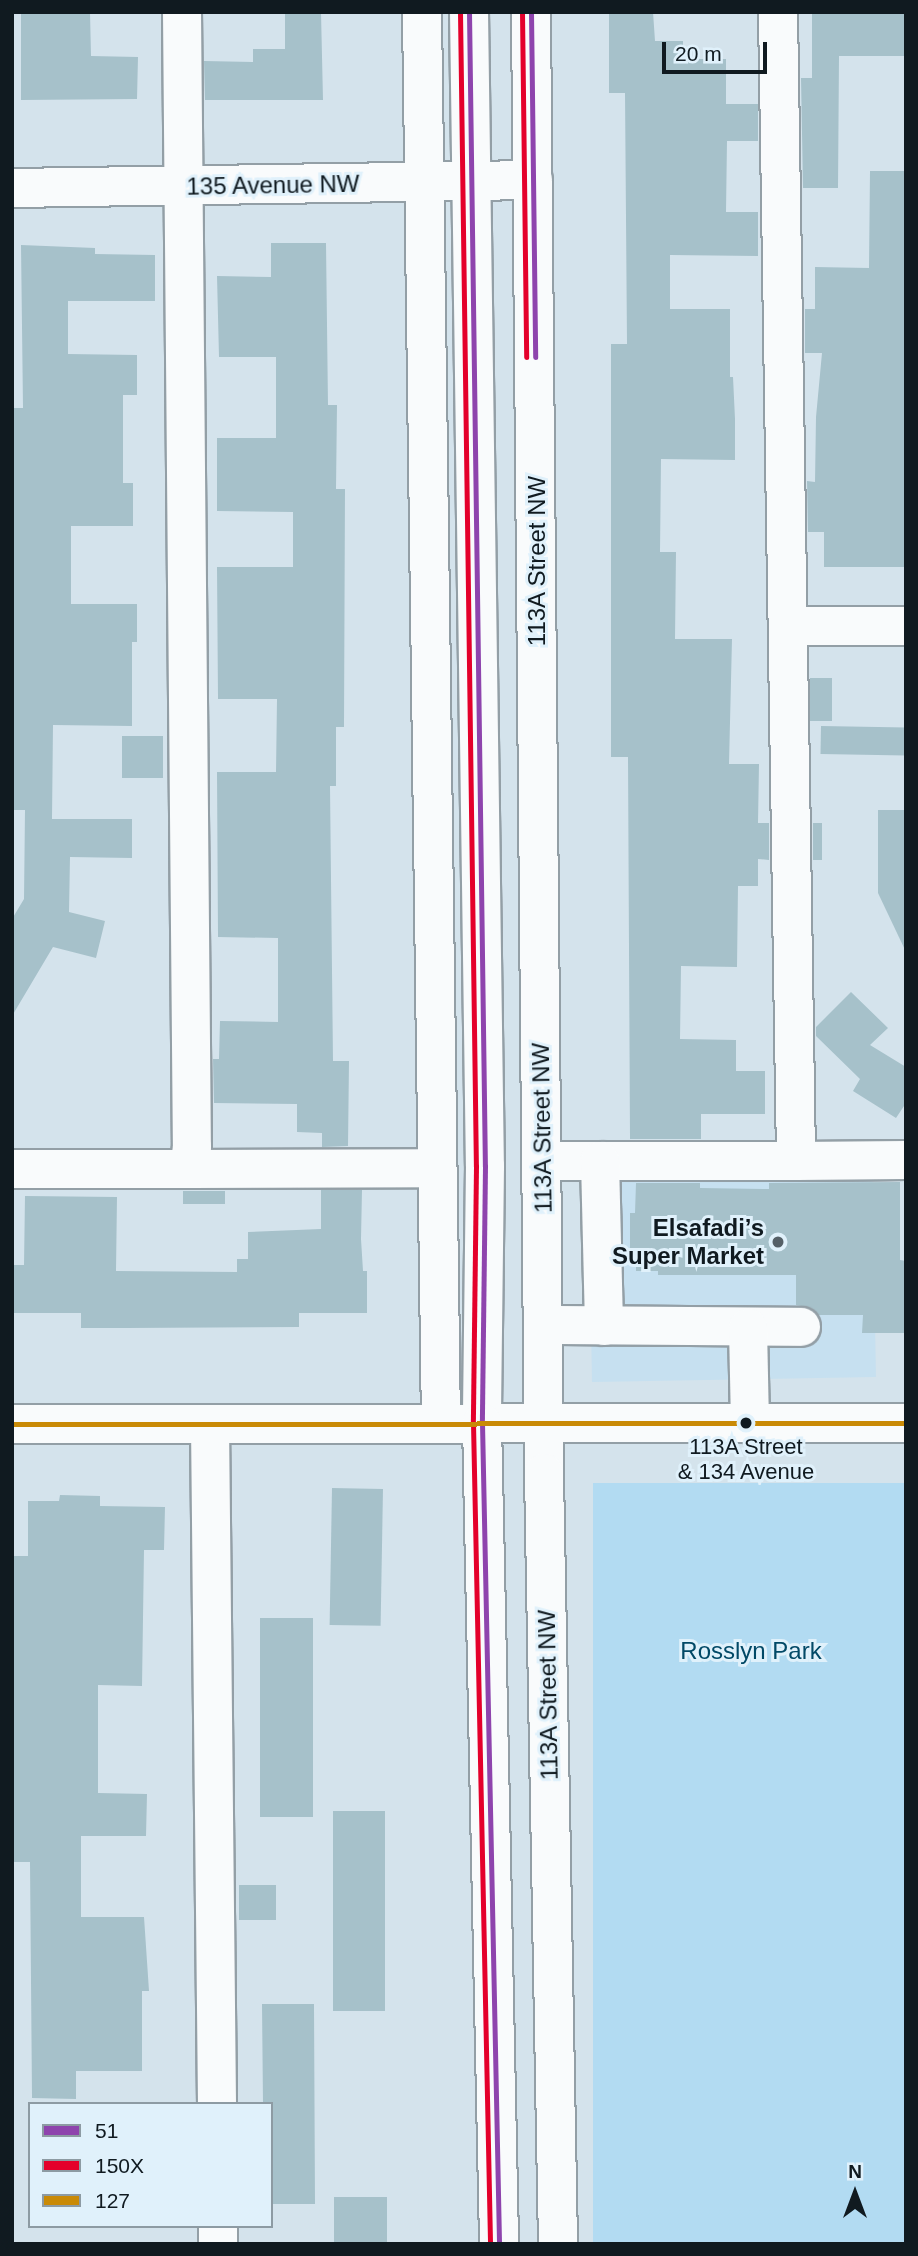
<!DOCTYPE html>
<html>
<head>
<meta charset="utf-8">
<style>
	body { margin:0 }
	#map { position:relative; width:918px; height:2256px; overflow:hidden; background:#d4e3ec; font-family:Arial,sans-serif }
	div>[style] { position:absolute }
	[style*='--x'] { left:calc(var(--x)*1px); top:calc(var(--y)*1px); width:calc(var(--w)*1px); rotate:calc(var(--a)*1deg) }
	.built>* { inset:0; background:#c6e0f0; transform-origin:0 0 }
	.green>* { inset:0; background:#b2dbf2; transform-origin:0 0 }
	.building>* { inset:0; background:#a6c1ca; transform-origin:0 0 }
	.roads { filter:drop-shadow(2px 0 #939fa6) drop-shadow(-2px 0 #939fa6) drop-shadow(0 2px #939fa6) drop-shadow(0 -2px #939fa6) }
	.minor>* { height:38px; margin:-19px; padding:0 19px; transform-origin:19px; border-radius:19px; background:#f9fbfc }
	.major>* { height:38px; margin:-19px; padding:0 19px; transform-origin:19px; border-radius:19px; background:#f9fbfc }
	.bus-1>* { height:5px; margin:-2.5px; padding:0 2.5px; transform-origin:2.5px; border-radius:2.5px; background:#8e44ad }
	.bus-2>* { height:5px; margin:-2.5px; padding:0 2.5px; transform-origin:2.5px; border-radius:2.5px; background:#e4002b }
	.bus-3>* { height:5px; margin:-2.5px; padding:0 2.5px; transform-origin:2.5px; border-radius:2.5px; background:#c98a06 }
	.dots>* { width:19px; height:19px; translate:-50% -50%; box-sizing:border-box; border:4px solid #e0f1fb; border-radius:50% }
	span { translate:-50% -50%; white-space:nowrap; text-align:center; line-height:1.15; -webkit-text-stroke:6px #e0f1fb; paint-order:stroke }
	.bus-label { font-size:22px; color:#101a20 }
	.street-label { font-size:24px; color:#101a20 }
	.poi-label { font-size:24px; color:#101a20; font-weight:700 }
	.right { translate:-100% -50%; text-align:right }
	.park-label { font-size:24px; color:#024967 }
	.frame { position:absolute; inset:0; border:14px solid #101a20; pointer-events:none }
	.legend { position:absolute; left:28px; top:2102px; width:245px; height:126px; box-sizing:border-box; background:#e0f1fb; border:2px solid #8d9ba3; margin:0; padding:9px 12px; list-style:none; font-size:21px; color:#101a20 }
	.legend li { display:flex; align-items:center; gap:14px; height:35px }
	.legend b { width:35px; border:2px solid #8d9ba3 }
	.north { position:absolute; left:820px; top:2158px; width:70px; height:70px; -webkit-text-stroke:5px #e0f1fb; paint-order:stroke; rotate:0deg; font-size:19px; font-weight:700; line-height:28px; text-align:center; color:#101a20 }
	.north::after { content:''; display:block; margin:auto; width:24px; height:32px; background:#101a20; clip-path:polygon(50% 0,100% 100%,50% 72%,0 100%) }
	.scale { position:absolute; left:662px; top:42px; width:105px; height:32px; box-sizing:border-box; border:4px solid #101a20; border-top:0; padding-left:9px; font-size:21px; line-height:24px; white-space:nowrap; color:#101a20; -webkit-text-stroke:5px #e0f1fb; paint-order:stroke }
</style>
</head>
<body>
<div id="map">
	<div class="built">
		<div style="left:872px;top:1150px;width:227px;height:284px;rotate:89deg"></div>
	</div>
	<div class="green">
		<div style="left:906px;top:1483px;width:761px;height:313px;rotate:90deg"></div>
	</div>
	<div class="building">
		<div style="clip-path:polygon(21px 12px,90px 12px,91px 56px,138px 57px,137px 99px,21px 100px)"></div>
		<div style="clip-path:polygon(285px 12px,321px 12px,323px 100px,205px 100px,204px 61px,253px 62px,253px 49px,285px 49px)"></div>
		<div style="clip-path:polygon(609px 12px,653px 12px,655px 41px,683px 41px,683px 59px,726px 59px,726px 104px,758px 104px,758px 141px,727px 141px,726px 212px,758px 212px,758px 256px,670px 255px,670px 309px,730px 309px,730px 377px,733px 377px,735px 419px,735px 460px,661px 459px,660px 552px,676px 552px,675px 639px,732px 639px,729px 764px,759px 764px,758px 823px,769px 823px,769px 860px,758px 859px,758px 886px,738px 886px,737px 967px,681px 966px,680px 1039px,736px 1040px,736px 1071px,765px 1071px,765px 1114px,701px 1114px,701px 1139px,630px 1139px,628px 757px,611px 757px,611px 344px,627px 344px,625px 93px,609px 93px)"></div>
		<div style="clip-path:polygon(812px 12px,906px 12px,906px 56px,839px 56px,838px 188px,803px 188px,801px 78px,812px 78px)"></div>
		<div style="clip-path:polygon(870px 171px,906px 171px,906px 567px,824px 567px,824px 532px,808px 532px,807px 481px,815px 482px,816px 417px,822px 353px,805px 353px,805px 309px,815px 309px,815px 267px,869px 268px)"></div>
		<div style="clip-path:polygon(271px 243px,326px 243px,328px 405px,337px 405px,336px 489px,345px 489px,344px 727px,336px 727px,336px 786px,330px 786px,333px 1061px,349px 1061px,348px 1146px,322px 1147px,322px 1133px,297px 1132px,297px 1104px,214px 1103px,213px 1059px,219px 1059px,220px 1021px,278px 1022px,278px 938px,218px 937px,217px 772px,276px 772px,277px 699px,218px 699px,217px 567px,293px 567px,293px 512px,217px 511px,217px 438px,276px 438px,276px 357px,219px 357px,217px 276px,271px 277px)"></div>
		<div style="clip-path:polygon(21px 245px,95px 248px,95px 254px,155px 255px,155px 301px,68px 301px,68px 354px,137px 355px,137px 395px,123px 395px,123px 483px,133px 483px,133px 526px,71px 526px,71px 604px,137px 604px,137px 642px,132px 642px,132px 726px,53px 725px,52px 819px,132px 819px,132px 858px,70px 857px,69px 912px,105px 921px,96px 958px,53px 947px,12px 1016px,12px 919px,24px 899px,25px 810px,12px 810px,12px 408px,23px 408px)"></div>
		<div style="left:810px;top:678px;width:22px;height:43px"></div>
		<div style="left:821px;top:726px;width:85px;height:28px;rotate:1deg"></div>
		<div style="left:122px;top:736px;width:41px;height:42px"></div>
		<div style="clip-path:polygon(878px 810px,906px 810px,906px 952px,878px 893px)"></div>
		<div style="left:813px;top:823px;width:9px;height:37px"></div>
		<div style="clip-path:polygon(851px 992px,888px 1028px,870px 1045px,906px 1067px,906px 1103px,896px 1118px,853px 1091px,860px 1079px,816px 1036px,816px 1027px)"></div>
		<div style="clip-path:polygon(900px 1182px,900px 1260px,906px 1261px,906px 1333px,862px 1333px,863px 1315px,819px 1315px,811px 1308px,796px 1305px,796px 1275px,658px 1275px,658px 1271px,636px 1271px,636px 1248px,630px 1248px,630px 1213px,635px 1213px,636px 1183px,700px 1183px,700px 1188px,769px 1189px,769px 1183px)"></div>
		<div style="clip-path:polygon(321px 1190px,362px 1190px,361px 1239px,363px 1271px,367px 1271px,367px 1313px,299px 1313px,299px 1327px,125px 1328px,81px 1328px,81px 1313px,12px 1313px,12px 1265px,24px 1265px,25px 1196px,117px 1197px,116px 1271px,237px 1272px,237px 1259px,248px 1259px,248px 1232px,321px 1229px)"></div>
		<div style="left:183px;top:1191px;width:42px;height:13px"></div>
		<div style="left:332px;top:1488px;width:51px;height:137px;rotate:1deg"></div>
		<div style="clip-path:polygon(60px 1495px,100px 1496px,100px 1506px,165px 1507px,164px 1550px,144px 1550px,142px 1686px,98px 1685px,98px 1793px,147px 1794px,146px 1836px,81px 1836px,81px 1917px,144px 1917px,149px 1991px,142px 1991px,142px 2071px,76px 2071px,76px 2099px,32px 2098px,30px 1862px,13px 1862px,13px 1556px,28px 1556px,28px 1501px,59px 1501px)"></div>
		<div style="left:260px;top:1618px;width:53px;height:199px"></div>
		<div style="left:333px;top:1811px;width:52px;height:200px"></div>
		<div style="left:239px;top:1885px;width:37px;height:35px"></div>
		<div style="clip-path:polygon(262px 2004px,314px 2004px,315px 2204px,271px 2204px,271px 2104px,263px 2104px)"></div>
		<div style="left:334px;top:2197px;width:53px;height:47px"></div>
	</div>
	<div class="roads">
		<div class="minor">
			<div style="--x:182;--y:12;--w:1135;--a:89.5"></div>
			<div style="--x:192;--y:1147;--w:22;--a:98"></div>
			<div style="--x:189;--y:1169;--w:247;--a:-0.2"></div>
			<div style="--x:422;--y:12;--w:1411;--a:89.23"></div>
			<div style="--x:778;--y:12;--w:1149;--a:89.1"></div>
			<div style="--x:796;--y:1161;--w:110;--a:-0.5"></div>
			<div style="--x:12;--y:188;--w:521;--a:-0.88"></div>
			<div style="--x:788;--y:626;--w:118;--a:0"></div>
			<div style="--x:542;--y:1161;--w:254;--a:0"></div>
			<div style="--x:600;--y:1161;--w:165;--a:88.6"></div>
			<div style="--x:12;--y:1169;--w:177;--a:0"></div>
			<div style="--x:544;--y:1325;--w:257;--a:0.4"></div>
			<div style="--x:748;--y:1328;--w:96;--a:88.8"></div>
			<div style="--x:12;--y:1424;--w:894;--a:-0.06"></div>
			<div style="--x:210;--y:1424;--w:680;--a:89.41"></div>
			<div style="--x:218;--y:2226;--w:18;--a:90"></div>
		</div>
		<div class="major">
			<div style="--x:469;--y:12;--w:1154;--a:89.21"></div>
			<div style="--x:485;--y:1166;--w:257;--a:90.7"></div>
			<div style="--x:482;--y:1423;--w:821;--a:88.81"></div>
			<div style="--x:531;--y:12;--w:1461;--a:89.49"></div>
			<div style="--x:544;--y:1473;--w:771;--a:88.96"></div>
		</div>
	</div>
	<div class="bus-1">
		<div style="--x:469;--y:12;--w:1154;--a:89.21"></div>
		<div style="--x:485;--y:1166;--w:257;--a:90.7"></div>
		<div style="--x:482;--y:1423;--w:821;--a:88.81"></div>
		<div style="--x:531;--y:12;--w:345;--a:89.3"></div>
	</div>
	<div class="bus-2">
		<div style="--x:460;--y:12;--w:1154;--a:89.21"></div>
		<div style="--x:476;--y:1166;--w:257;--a:90.7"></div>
		<div style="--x:473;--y:1423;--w:821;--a:88.81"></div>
		<div style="--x:522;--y:12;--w:345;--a:89.3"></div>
	</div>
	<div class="bus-3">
		<div style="--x:12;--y:1424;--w:894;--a:-0.06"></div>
	</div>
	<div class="dots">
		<div style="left:778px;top:1242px;background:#556067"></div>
		<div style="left:746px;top:1423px;background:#101a20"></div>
	</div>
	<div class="bus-label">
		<span style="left:746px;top:1459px">113A Street<br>&amp; 134 Avenue</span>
	</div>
	<div class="street-label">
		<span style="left:273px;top:185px;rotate:-1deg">135 Avenue NW</span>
		<span style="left:537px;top:561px;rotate:-90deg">113A Street NW</span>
		<span style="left:542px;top:1128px;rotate:-91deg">113A Street NW</span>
		<span style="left:548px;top:1695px;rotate:-91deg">113A Street NW</span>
	</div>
	<div class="poi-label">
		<span class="right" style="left:764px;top:1242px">Elsafadi’s<br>Super Market</span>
	</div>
	<div class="park-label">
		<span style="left:751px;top:1651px">Rosslyn Park</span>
	</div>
	<div class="frame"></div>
	<ul class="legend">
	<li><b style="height:9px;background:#8e44ad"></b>51</li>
	<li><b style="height:9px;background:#e4002b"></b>150X</li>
	<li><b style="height:9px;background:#c98a06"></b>127</li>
	</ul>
	<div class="north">N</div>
	<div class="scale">20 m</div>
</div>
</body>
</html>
